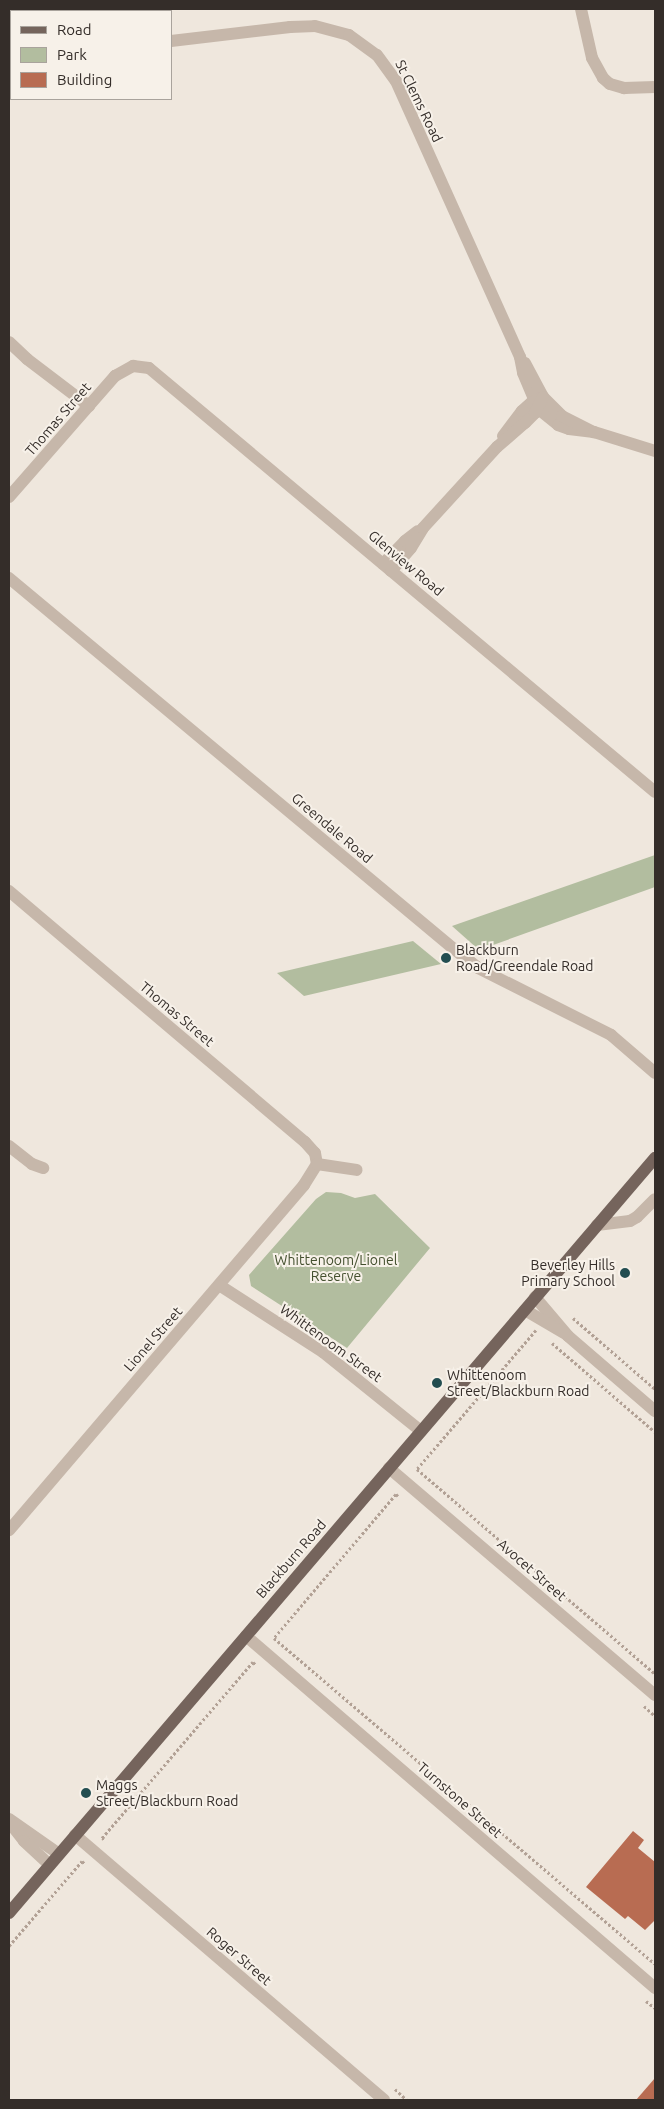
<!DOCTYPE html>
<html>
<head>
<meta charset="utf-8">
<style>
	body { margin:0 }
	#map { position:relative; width:664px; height:2109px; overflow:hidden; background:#efe7dd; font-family:Ubuntu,sans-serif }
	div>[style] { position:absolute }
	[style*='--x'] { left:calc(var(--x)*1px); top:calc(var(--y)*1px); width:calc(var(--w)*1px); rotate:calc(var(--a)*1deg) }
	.green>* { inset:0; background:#b2bd9f }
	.building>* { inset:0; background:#b86c52 }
	.path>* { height:3px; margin-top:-1.5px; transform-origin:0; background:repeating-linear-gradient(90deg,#b2a195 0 2.5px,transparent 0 5px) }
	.minor>* { height:12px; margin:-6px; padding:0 6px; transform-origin:6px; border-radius:6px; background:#c6b7aa }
	.major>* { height:12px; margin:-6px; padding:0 6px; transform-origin:6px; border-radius:6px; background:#75645c }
	.dots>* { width:14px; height:14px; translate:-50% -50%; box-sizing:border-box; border:2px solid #f7f1e9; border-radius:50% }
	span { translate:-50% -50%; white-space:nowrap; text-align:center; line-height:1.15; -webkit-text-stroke:4px #f7f1e9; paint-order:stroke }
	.street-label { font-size:14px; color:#342d29 }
	.poi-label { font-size:14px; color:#342d29 }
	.left { translate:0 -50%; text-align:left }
	.right { translate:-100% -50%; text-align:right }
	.park-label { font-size:14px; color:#44502f }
	.frame { position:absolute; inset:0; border:10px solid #342d29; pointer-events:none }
	.legend { position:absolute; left:10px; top:10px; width:162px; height:90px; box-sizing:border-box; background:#f7f1e9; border:1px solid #a9a39c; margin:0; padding:6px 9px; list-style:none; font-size:15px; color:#342d29 }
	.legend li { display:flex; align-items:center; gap:10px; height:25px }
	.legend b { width:25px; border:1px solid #a9a39c }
</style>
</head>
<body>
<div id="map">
	<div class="green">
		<div style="clip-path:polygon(655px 855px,655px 887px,479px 950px,452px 926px)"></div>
		<div style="clip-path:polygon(413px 941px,441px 964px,304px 996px,277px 973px)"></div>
		<div style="clip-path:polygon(326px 1192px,341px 1193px,355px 1198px,375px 1194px,430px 1248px,347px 1348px,251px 1286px,249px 1275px,316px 1199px)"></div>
	</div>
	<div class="building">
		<div style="clip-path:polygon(633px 1831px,644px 1840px,638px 1848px,655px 1862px,655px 1920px,645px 1930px,628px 1916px,625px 1919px,586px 1887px)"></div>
		<div style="clip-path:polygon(655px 2078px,655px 2100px,636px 2100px)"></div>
	</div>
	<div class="path">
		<div style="--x:573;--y:1318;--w:108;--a:40.9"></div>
		<div style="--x:536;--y:1330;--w:183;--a:130.6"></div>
		<div style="--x:417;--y:1469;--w:314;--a:40.7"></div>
		<div style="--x:552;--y:1343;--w:136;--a:40.8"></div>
		<div style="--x:398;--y:1496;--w:3;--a:-135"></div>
		<div style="--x:396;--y:1494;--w:189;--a:130.3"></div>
		<div style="--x:274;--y:1638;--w:501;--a:40.55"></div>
		<div style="--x:644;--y:1706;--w:15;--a:42"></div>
		<div style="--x:104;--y:1839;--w:2;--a:-153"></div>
		<div style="--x:102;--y:1838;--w:232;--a:-49.4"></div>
		<div style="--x:253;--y:1662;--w:3;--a:45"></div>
		<div style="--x:9;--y:1946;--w:112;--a:-49.3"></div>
		<div style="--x:82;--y:1861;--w:3;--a:45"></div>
		<div style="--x:646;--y:2001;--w:11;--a:38"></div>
		<div style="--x:395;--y:2089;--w:16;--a:43"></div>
	</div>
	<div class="minor">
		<div style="--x:581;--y:9;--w:50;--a:77.3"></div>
		<div style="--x:592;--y:58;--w:23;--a:61"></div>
		<div style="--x:603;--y:78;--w:9;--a:41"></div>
		<div style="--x:610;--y:84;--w:15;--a:16"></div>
		<div style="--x:624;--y:88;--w:31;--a:-2"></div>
		<div style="--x:171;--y:41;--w:120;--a:-6.7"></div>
		<div style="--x:290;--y:27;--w:25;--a:-2"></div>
		<div style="--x:315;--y:26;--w:35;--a:15"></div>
		<div style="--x:349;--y:35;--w:34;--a:36"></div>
		<div style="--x:377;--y:55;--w:32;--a:54"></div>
		<div style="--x:396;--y:81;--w:303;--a:65.8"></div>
		<div style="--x:520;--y:357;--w:16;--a:79"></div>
		<div style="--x:523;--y:373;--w:30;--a:67"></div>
		<div style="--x:535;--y:401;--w:12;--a:59"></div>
		<div style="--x:541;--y:411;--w:22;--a:39"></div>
		<div style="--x:558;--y:425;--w:12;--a:20"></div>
		<div style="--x:569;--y:429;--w:25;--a:7"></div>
		<div style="--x:9;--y:67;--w:2;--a:-27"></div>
		<div style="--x:9;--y:342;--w:25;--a:43"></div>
		<div style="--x:27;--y:359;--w:78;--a:37.2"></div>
		<div style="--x:525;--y:363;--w:38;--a:62"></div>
		<div style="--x:543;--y:397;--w:27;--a:45"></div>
		<div style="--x:562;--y:416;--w:36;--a:27"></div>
		<div style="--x:594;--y:432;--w:64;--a:17.3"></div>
		<div style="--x:503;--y:436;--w:31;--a:-53"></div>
		<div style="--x:522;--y:411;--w:12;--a:-42"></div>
		<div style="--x:531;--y:403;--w:11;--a:-27"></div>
		<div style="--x:9;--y:497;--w:161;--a:-48.8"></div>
		<div style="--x:115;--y:376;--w:21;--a:-29"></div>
		<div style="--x:133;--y:366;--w:16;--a:7"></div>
		<div style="--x:149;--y:368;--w:660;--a:39.96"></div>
		<div style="--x:383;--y:564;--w:32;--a:-46"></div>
		<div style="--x:405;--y:541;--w:16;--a:-38"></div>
		<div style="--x:391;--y:571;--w:30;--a:-49"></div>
		<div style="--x:411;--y:548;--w:23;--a:-59"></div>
		<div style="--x:423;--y:528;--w:110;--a:-47.6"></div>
		<div style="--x:497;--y:447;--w:37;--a:-41"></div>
		<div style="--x:525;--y:423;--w:14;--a:-45"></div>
		<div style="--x:535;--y:413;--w:18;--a:-63"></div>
		<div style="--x:9;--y:578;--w:579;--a:39.82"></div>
		<div style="--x:454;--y:949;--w:31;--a:38"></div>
		<div style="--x:478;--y:968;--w:149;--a:26.7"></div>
		<div style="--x:611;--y:1035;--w:58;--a:40.8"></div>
		<div style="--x:9;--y:891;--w:388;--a:40.3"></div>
		<div style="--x:305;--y:1142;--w:15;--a:48"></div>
		<div style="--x:315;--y:1153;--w:11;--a:80"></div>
		<div style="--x:317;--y:1164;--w:25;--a:122"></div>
		<div style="--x:304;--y:1185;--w:454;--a:130.5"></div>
		<div style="--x:9;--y:1146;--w:29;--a:38"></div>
		<div style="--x:32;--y:1164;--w:12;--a:20"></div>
		<div style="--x:317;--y:1164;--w:40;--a:8.5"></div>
		<div style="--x:597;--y:1225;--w:33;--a:-7"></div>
		<div style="--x:630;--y:1221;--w:8;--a:-30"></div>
		<div style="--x:637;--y:1217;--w:25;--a:-45"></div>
		<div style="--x:219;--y:1285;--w:124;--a:32.8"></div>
		<div style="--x:323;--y:1352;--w:126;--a:38.9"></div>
		<div style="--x:535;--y:1297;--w:51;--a:49.8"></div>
		<div style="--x:568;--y:1336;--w:115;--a:40.8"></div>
		<div style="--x:525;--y:1310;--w:45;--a:30.5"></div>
		<div style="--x:389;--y:1468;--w:350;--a:40.5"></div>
		<div style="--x:246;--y:1636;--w:540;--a:40.72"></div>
		<div style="--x:9;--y:1819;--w:61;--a:35"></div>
		<div style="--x:10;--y:1823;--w:23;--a:52"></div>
		<div style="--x:24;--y:1841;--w:35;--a:43"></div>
		<div style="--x:75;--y:1835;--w:407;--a:40.6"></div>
	</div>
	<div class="major">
		<div style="--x:9;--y:1913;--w:994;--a:-49.45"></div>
	</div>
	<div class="dots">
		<div style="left:446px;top:958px;background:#234e51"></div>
		<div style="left:625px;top:1273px;background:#234e51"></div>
		<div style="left:437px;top:1383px;background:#234e51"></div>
		<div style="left:86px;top:1793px;background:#234e51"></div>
	</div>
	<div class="street-label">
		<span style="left:419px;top:101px;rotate:64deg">St Clems Road</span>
		<span style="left:58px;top:419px;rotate:-49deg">Thomas Street</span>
		<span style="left:406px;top:563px;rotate:40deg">Glenview Road</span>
		<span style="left:332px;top:828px;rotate:40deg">Greendale Road</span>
		<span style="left:177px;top:1014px;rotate:40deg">Thomas Street</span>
		<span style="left:153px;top:1339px;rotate:-49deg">Lionel Street</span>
		<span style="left:331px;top:1343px;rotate:36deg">Whittenoom Street</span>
		<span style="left:291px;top:1559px;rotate:-49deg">Blackburn Road</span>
		<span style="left:532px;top:1570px;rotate:41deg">Avocet Street</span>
		<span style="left:460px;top:1800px;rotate:41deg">Turnstone Street</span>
		<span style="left:239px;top:1956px;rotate:41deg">Roger Street</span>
	</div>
	<div class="poi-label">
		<span class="left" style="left:456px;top:958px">Blackburn<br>Road/Greendale Road</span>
		<span class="right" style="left:615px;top:1273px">Beverley Hills<br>Primary School</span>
		<span class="left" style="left:447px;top:1383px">Whittenoom<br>Street/Blackburn Road</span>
		<span class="left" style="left:96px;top:1793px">Maggs<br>Street/Blackburn Road</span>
	</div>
	<div class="park-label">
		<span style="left:336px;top:1268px">Whittenoom/Lionel<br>Reserve</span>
	</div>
	<div class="frame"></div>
	<ul class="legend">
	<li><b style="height:6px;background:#75645c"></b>Road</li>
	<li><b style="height:14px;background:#b2bd9f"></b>Park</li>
	<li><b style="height:14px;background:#b86c52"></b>Building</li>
	</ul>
</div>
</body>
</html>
